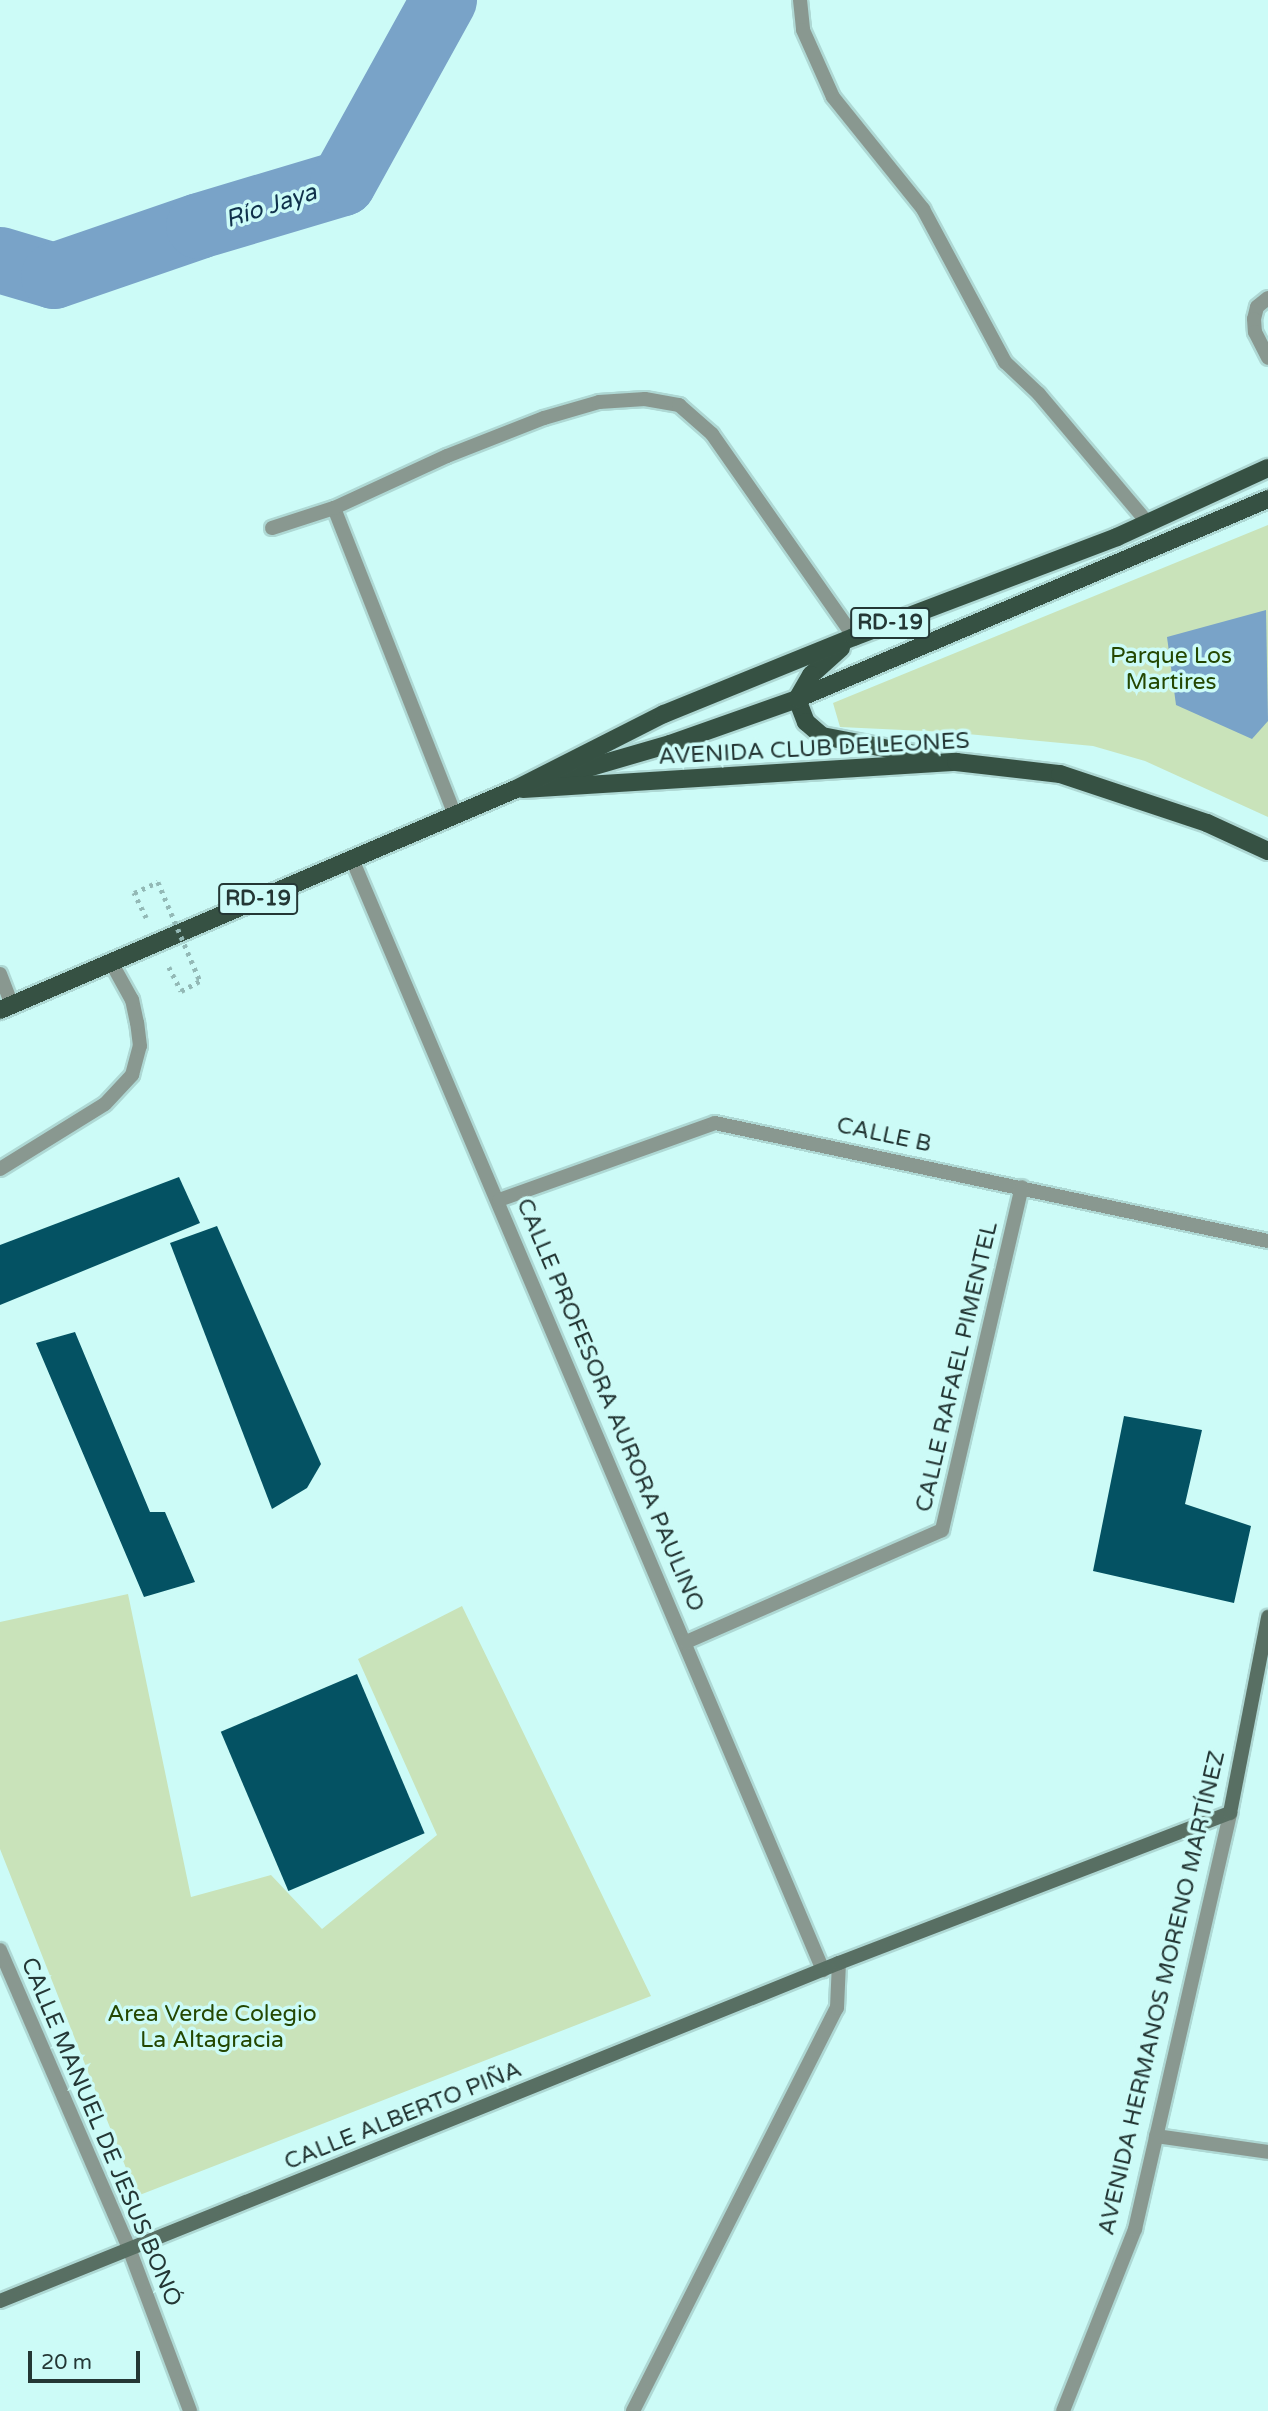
<!DOCTYPE html>
<html>
<head>
<meta charset="utf-8">
<style>
	body { margin:0 }
	#map { position:relative; width:1268px; height:2411px; overflow:hidden; background:#ccfbf7; font-family:"Varela Round",sans-serif }
	div>[style] { position:absolute }
	[style*='--x'] { left:calc(var(--x)*1px); top:calc(var(--y)*1px); width:calc(var(--w)*1px); rotate:calc(var(--a)*1deg) }
	.green>* { inset:0; background:#c9e3ba }
	.water>* { inset:0; background:#79a3c8 }
	.river>* { height:66px; margin:-33px; padding:0 33px; transform-origin:33px; border-radius:33px; background:#79a3c8 }
	.building>* { inset:0; background:#045263; transform-origin:0 0 }
	.path>* { height:4.5px; margin-top:-2.25px; transform-origin:0; background:repeating-linear-gradient(90deg,#93b9b6 0 3.5px,transparent 0 8.5px) }
	.roads { filter:drop-shadow(2px 0 #aed8d4) drop-shadow(-2px 0 #aed8d4) drop-shadow(0 2px #aed8d4) drop-shadow(0 -2px #aed8d4) }
	.lane>* { height:14px; margin:-7px; padding:0 7px; transform-origin:7px; border-radius:7px; background:#899890 }
	.street>* { height:14px; margin:-7px; padding:0 7px; transform-origin:7px; border-radius:7px; background:#899890 }
	.secondary>* { height:14px; margin:-7px; padding:0 7px; transform-origin:7px; border-radius:7px; background:#586f63 }
	.primary>* { height:18px; margin:-9px; padding:0 9px; transform-origin:9px; border-radius:9px; background:#365143 }
	.path-bridge>* { height:4.5px; margin-top:-2.25px; transform-origin:0; background:repeating-linear-gradient(90deg,#93b9b6 0 3.5px,transparent 0 8.5px) }
	span { translate:-50% -50%; white-space:nowrap; text-align:center; line-height:1.15; -webkit-text-stroke:7px #ccfbf7; paint-order:stroke }
	.shield-label span { padding:2px 5px; background:#ccfbf7; border:2px solid; border-radius:5px; -webkit-text-stroke-width:0 }
	.shield-label { font-size:21px; color:#243735; font-weight:700 }
	.park-label { font-size:23px; color:#244701 }
	.street-label { font-size:23px; color:#243735 }
	.water-label { font-size:24px; color:#10314b; font-style:italic }
	.scale { position:absolute; left:28px; top:2351px; width:112px; height:32px; box-sizing:border-box; border:4px solid #243735; border-top:0; padding-left:9px; font-size:21px; line-height:24px; white-space:nowrap; color:#243735; -webkit-text-stroke:5px #ccfbf7; paint-order:stroke }
</style>
</head>
<body>
<div id="map">
	<div class="green">
		<div style="clip-path:polygon(1268px 525px,1268px 817px,1145px 761px,1093px 746px,946px 732px,840px 727px,833px 703px)"></div>
		<div style="clip-path:polygon(128px 1594px,191px 1897px,271px 1875px,322px 1929px,437px 1835px,358px 1659px,462px 1606px,651px 1996px,137px 2196px,0 1849px,0 1622px)"></div>
	</div>
	<div class="water">
		<div style="clip-path:polygon(1266px 610px,1268px 721px,1252px 739px,1176px 705px,1167px 637px)"></div>
	</div>
	<div class="river">
		<div style="--x:0;--y:260;--w:56;--a:16.5"></div>
		<div style="--x:54;--y:276;--w:153;--a:-19"></div>
		<div style="--x:199;--y:226;--w:150;--a:-16.6"></div>
		<div style="--x:343;--y:183;--w:209;--a:-61.1"></div>
	</div>
	<div class="building">
		<div style="clip-path:polygon(179px 1177px,200px 1223px,0 1305px,0 1245px)"></div>
		<div style="clip-path:polygon(217px 1226px,321px 1464px,307px 1488px,272px 1509px,170px 1243px)"></div>
		<div style="clip-path:polygon(75px 1332px,150px 1512px,165px 1512px,195px 1582px,144px 1597px,36px 1343px)"></div>
		<div style="clip-path:polygon(1124px 1416px,1202px 1430px,1185px 1504px,1251px 1526px,1234px 1603px,1093px 1571px)"></div>
		<div style="left:357px;top:1674px;width:173px;height:148px;rotate:67deg"></div>
	</div>
	<div class="path">
		<div style="--x:146;--y:918;--w:28;--a:-116"></div>
		<div style="--x:134;--y:893;--w:26;--a:-25"></div>
		<div style="--x:169;--y:967;--w:27;--a:63"></div>
		<div style="--x:181;--y:991;--w:21;--a:-28"></div>
	</div>
	<div class="roads">
		<div class="lane">
			<div style="--x:1268;--y:298;--w:14;--a:141"></div>
			<div style="--x:1257;--y:307;--w:12;--a:104"></div>
			<div style="--x:1254;--y:319;--w:13;--a:86"></div>
			<div style="--x:1255;--y:332;--w:29;--a:63"></div>
			<div style="--x:0;--y:1169;--w:123;--a:-31.8"></div>
			<div style="--x:105;--y:1104;--w:40;--a:-47"></div>
			<div style="--x:132;--y:1075;--w:30;--a:-75"></div>
			<div style="--x:140;--y:1046;--w:23;--a:-97"></div>
			<div style="--x:137;--y:1023;--w:24;--a:-102"></div>
			<div style="--x:132;--y:1000;--w:43;--a:-118.9"></div>
		</div>
		<div class="street">
			<div style="--x:800;--y:0;--w:30;--a:84"></div>
			<div style="--x:803;--y:30;--w:73;--a:65.9"></div>
			<div style="--x:833;--y:97;--w:144;--a:51.2"></div>
			<div style="--x:923;--y:209;--w:174;--a:61.8"></div>
			<div style="--x:1005;--y:362;--w:47;--a:43.3"></div>
			<div style="--x:1039;--y:394;--w:167;--a:49.8"></div>
			<div style="--x:334;--y:508;--w:330;--a:68.5"></div>
			<div style="--x:272;--y:528;--w:65;--a:-17.9"></div>
			<div style="--x:334;--y:508;--w:124;--a:-24.7"></div>
			<div style="--x:447;--y:456;--w:104;--a:-21.4"></div>
			<div style="--x:544;--y:418;--w:57;--a:-16.2"></div>
			<div style="--x:599;--y:402;--w:46;--a:-3.7"></div>
			<div style="--x:645;--y:399;--w:35;--a:10"></div>
			<div style="--x:679;--y:405;--w:44;--a:41.3"></div>
			<div style="--x:712;--y:434;--w:248;--a:55"></div>
			<div style="--x:352;--y:859;--w:1207;--a:67.03"></div>
			<div style="--x:0;--y:974;--w:33;--a:69"></div>
			<div style="--x:499;--y:1200;--w:229;--a:-19.6"></div>
			<div style="--x:715;--y:1123;--w:565;--a:12.05"></div>
			<div style="--x:686;--y:1642;--w:279;--a:-23.6"></div>
			<div style="--x:942;--y:1530;--w:352;--a:-76.9"></div>
			<div style="--x:0;--y:1950;--w:328;--a:66.6"></div>
			<div style="--x:130;--y:2251;--w:171;--a:69.4"></div>
			<div style="--x:1156;--y:2136;--w:113;--a:8.1"></div>
			<div style="--x:633;--y:2411;--w:452;--a:-63.2"></div>
			<div style="--x:837;--y:2008;--w:45;--a:-87.5"></div>
			<div style="--x:1063;--y:2411;--w:196;--a:-68.4"></div>
			<div style="--x:1135;--y:2229;--w:427;--a:-77.1"></div>
		</div>
		<div class="secondary">
			<div style="--x:0;--y:2301;--w:905;--a:-21.94"></div>
			<div style="--x:839;--y:1963;--w:419;--a:-21"></div>
			<div style="--x:1230;--y:1813;--w:200;--a:-79"></div>
		</div>
		<div class="primary">
			<div style="--x:841;--y:648;--w:40;--a:138"></div>
			<div style="--x:811;--y:675;--w:28;--a:120"></div>
			<div style="--x:797;--y:699;--w:25;--a:69"></div>
			<div style="--x:806;--y:722;--w:21;--a:41"></div>
			<div style="--x:822;--y:736;--w:110;--a:11"></div>
			<div style="--x:560;--y:776;--w:115;--a:-16.2"></div>
			<div style="--x:670;--y:744;--w:135;--a:-19.5"></div>
			<div style="--x:797;--y:699;--w:512;--a:-23.01"></div>
			<div style="--x:523;--y:789;--w:434;--a:-3.6"></div>
			<div style="--x:956;--y:762;--w:105;--a:6.6"></div>
			<div style="--x:1060;--y:774;--w:155;--a:18.4"></div>
			<div style="--x:1207;--y:823;--w:67;--a:24.7"></div>
			<div style="--x:0;--y:1010;--w:561;--a:-23.19"></div>
			<div style="--x:516;--y:789;--w:166;--a:-26.9"></div>
			<div style="--x:664;--y:714;--w:205;--a:-22.1"></div>
			<div style="--x:854;--y:637;--w:281;--a:-20.8"></div>
			<div style="--x:1117;--y:537;--w:166;--a:-24.6"></div>
		</div>
	</div>
	<div class="path-bridge">
		<div style="--x:158;--y:882;--w:108;--a:67"></div>
	</div>
	<div class="shield-label">
		<span style="left:890px;top:623px">RD-19</span>
		<span style="left:258px;top:899px">RD-19</span>
	</div>
	<div class="park-label">
		<span style="left:1171px;top:669px">Parque Los<br>Martires</span>
		<span style="left:212px;top:2027px">Area Verde Colegio<br>La Altagracia</span>
	</div>
	<div class="street-label">
		<span style="left:814px;top:749px;rotate:-3deg">AVENIDA CLUB DE LEONES</span>
		<span style="left:884px;top:1135px;rotate:12deg">CALLE B</span>
		<span style="left:957px;top:1367px;rotate:-77deg">CALLE RAFAEL PIMENTEL</span>
		<span style="left:610px;top:1405px;rotate:67deg">CALLE PROFESORA AURORA PAULINO</span>
		<span style="left:1162px;top:1993px;rotate:-77deg">AVENIDA HERMANOS MORENO MARTÍNEZ</span>
		<span style="left:403px;top:2116px;rotate:-22deg">CALLE ALBERTO PIÑA</span>
		<span style="left:101px;top:2132px;rotate:67deg">CALLE MANUEL DE JESUS BONÓ</span>
	</div>
	<div class="water-label">
		<span style="left:271px;top:206px;rotate:-18deg">Río Jaya</span>
	</div>
	<div class="scale">20 m</div>
</div>
</body>
</html>
